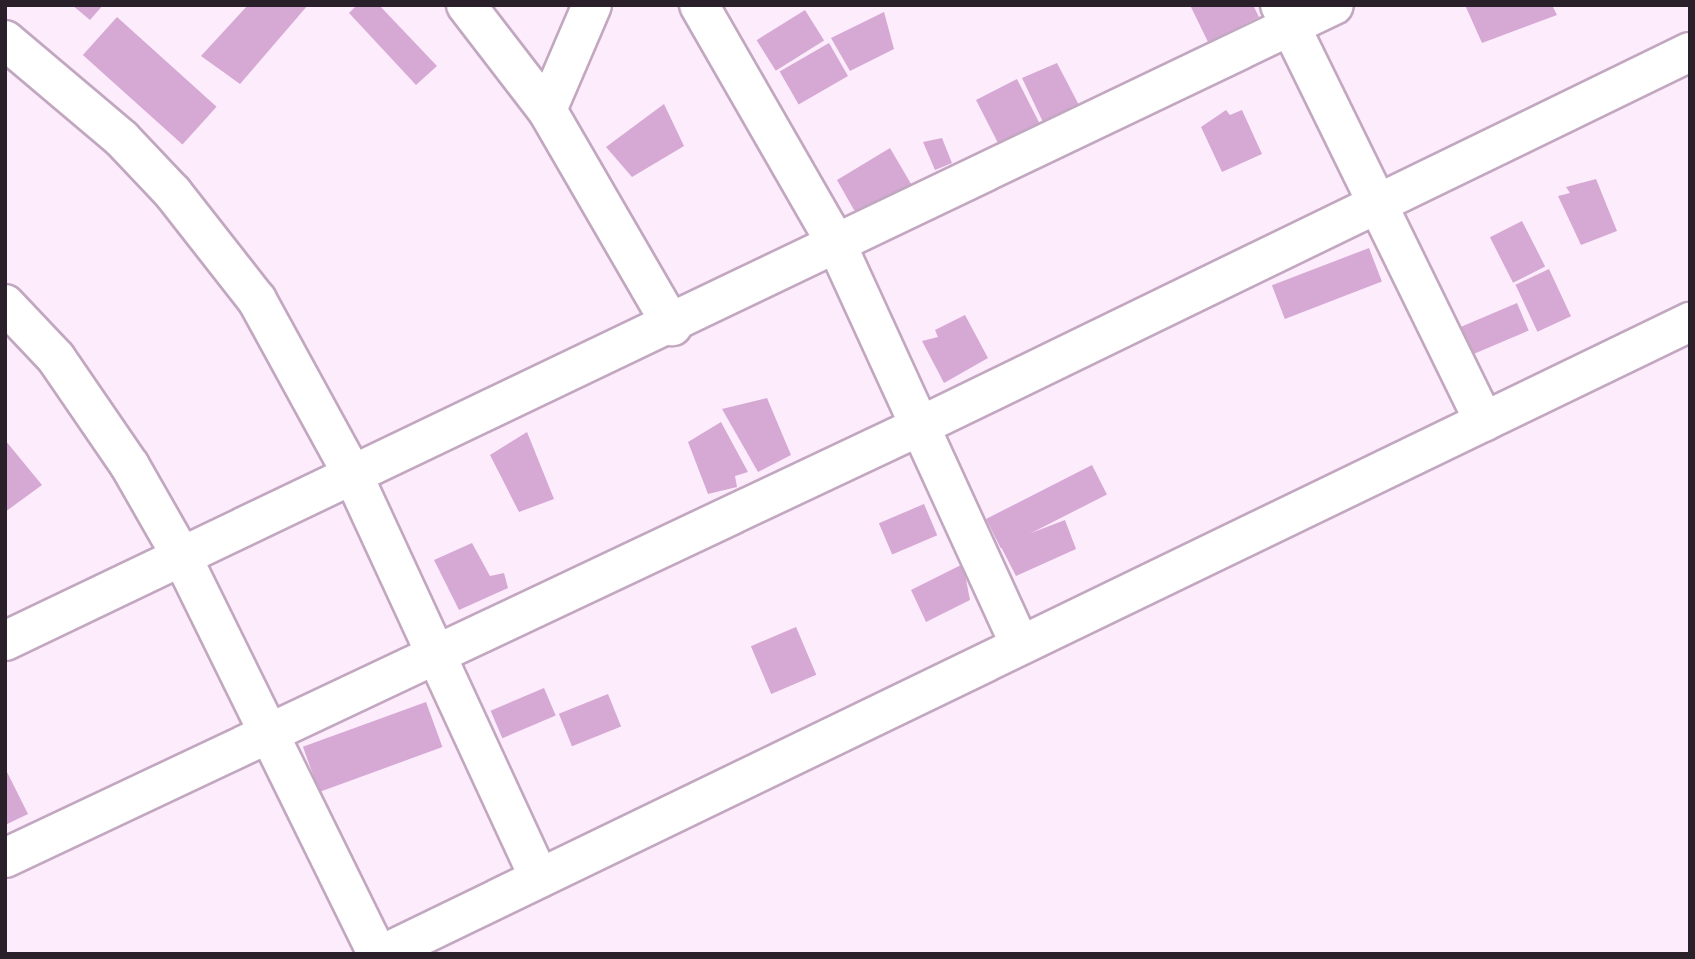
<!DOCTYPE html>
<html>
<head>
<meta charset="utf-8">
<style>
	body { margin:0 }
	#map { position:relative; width:1695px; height:959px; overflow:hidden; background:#fdecfc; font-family:Rubik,sans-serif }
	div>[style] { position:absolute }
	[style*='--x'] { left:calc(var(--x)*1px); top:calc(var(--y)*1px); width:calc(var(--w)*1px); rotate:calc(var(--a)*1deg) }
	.building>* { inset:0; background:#d6a8d4; transform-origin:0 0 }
	.roads { filter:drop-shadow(2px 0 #c2a7c0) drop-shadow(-2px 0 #c2a7c0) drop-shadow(0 2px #c2a7c0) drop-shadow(0 -2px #c2a7c0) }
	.minor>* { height:38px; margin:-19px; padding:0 19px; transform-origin:19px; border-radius:19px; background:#fff }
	span { translate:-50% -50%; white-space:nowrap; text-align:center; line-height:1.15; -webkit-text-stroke:5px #fdecfc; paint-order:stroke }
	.frame { position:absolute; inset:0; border:7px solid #2a2029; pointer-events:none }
</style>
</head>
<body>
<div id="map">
	<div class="building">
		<div style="clip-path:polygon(72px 5px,103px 5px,90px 20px)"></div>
		<div style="clip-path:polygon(248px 5px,308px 5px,240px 84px,201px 56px)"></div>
		<div style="clip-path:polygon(357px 5px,379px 5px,437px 66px,416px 85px,349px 13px)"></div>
		<div style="clip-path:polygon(1190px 5px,1253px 5px,1259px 17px,1208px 42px)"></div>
		<div style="clip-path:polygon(1465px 5px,1552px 5px,1557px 15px,1482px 43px)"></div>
		<div style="left:805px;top:10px;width:36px;height:57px;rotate:58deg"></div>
		<div style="clip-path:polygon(884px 12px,894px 49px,850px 71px,831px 38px)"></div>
		<div style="left:117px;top:17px;width:134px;height:51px;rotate:42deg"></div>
		<div style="left:829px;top:43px;width:38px;height:57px;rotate:60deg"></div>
		<div style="clip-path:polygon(1057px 63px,1081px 109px,1043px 122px,1022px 78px)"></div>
		<div style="left:1017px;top:79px;width:51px;height:46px;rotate:63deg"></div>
		<div style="clip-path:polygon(664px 104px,684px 146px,632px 177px,606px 147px)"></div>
		<div style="clip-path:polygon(1226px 110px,1230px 115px,1242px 110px,1262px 154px,1222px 172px,1201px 127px)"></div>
		<div style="clip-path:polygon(942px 138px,952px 163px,935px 170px,923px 142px)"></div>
		<div style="clip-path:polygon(890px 148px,914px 189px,866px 212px,854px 210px,837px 180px)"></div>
		<div style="clip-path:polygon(1596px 179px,1617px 231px,1581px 245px,1558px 196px,1570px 193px,1566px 187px)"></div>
		<div style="left:1522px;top:221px;width:51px;height:36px;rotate:63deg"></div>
		<div style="left:1369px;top:248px;width:36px;height:104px;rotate:69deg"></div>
		<div style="left:1549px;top:269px;width:52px;height:37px;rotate:65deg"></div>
		<div style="left:1517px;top:303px;width:30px;height:67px;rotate:67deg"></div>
		<div style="clip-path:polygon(965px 315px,988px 358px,944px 383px,922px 341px,938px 337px,935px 330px)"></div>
		<div style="clip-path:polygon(767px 398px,791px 455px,758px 472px,722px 409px)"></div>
		<div style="clip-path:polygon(721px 422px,748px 472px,735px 476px,737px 487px,708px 494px,688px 442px)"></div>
		<div style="clip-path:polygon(527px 432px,554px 499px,519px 512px,490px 455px)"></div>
		<div style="clip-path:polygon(5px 440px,42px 485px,5px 512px)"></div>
		<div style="left:1092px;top:465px;width:33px;height:119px;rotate:63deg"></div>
		<div style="left:924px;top:504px;width:34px;height:49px;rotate:67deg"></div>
		<div style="clip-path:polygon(1065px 520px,1076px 549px,1016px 576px,1000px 545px)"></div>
		<div style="clip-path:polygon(472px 543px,490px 576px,504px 573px,508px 588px,459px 610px,434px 560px)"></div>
		<div style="clip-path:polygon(963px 564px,970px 600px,926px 622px,911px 590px)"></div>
		<div style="left:796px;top:627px;width:52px;height:49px;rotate:67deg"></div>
		<div style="left:544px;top:688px;width:30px;height:58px;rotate:67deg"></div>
		<div style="left:608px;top:694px;width:35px;height:53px;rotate:68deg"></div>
		<div style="left:426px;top:702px;width:48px;height:131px;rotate:70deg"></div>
		<div style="clip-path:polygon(5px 768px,28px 814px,5px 825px)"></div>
	</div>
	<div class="roads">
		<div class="minor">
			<div style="--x:466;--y:5;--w:133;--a:52.4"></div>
			<div style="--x:547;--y:110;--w:250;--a:59.9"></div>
			<div style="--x:699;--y:5;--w:275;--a:60.1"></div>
			<div style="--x:836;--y:243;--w:442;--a:65.4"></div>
			<div style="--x:1280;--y:5;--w:464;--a:63.9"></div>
			<div style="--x:5;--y:40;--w:153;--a:40.2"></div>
			<div style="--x:122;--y:139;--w:74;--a:46.6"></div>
			<div style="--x:173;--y:193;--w:136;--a:51.9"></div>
			<div style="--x:257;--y:300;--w:200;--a:61.3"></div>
			<div style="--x:353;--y:475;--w:444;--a:65.2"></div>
			<div style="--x:547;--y:110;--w:114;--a:-66.8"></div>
			<div style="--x:5;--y:304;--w:74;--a:46.6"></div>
			<div style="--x:56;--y:358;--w:131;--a:55.6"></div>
			<div style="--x:130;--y:466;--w:105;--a:60.3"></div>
			<div style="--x:182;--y:557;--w:442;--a:63.8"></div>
			<div style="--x:5;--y:641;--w:1473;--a:-25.57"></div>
			<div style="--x:5;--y:858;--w:1012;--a:-25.27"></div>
			<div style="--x:920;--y:426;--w:856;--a:-25.91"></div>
			<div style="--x:383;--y:954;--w:1452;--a:-25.81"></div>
		</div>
	</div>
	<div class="frame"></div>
</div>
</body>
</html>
